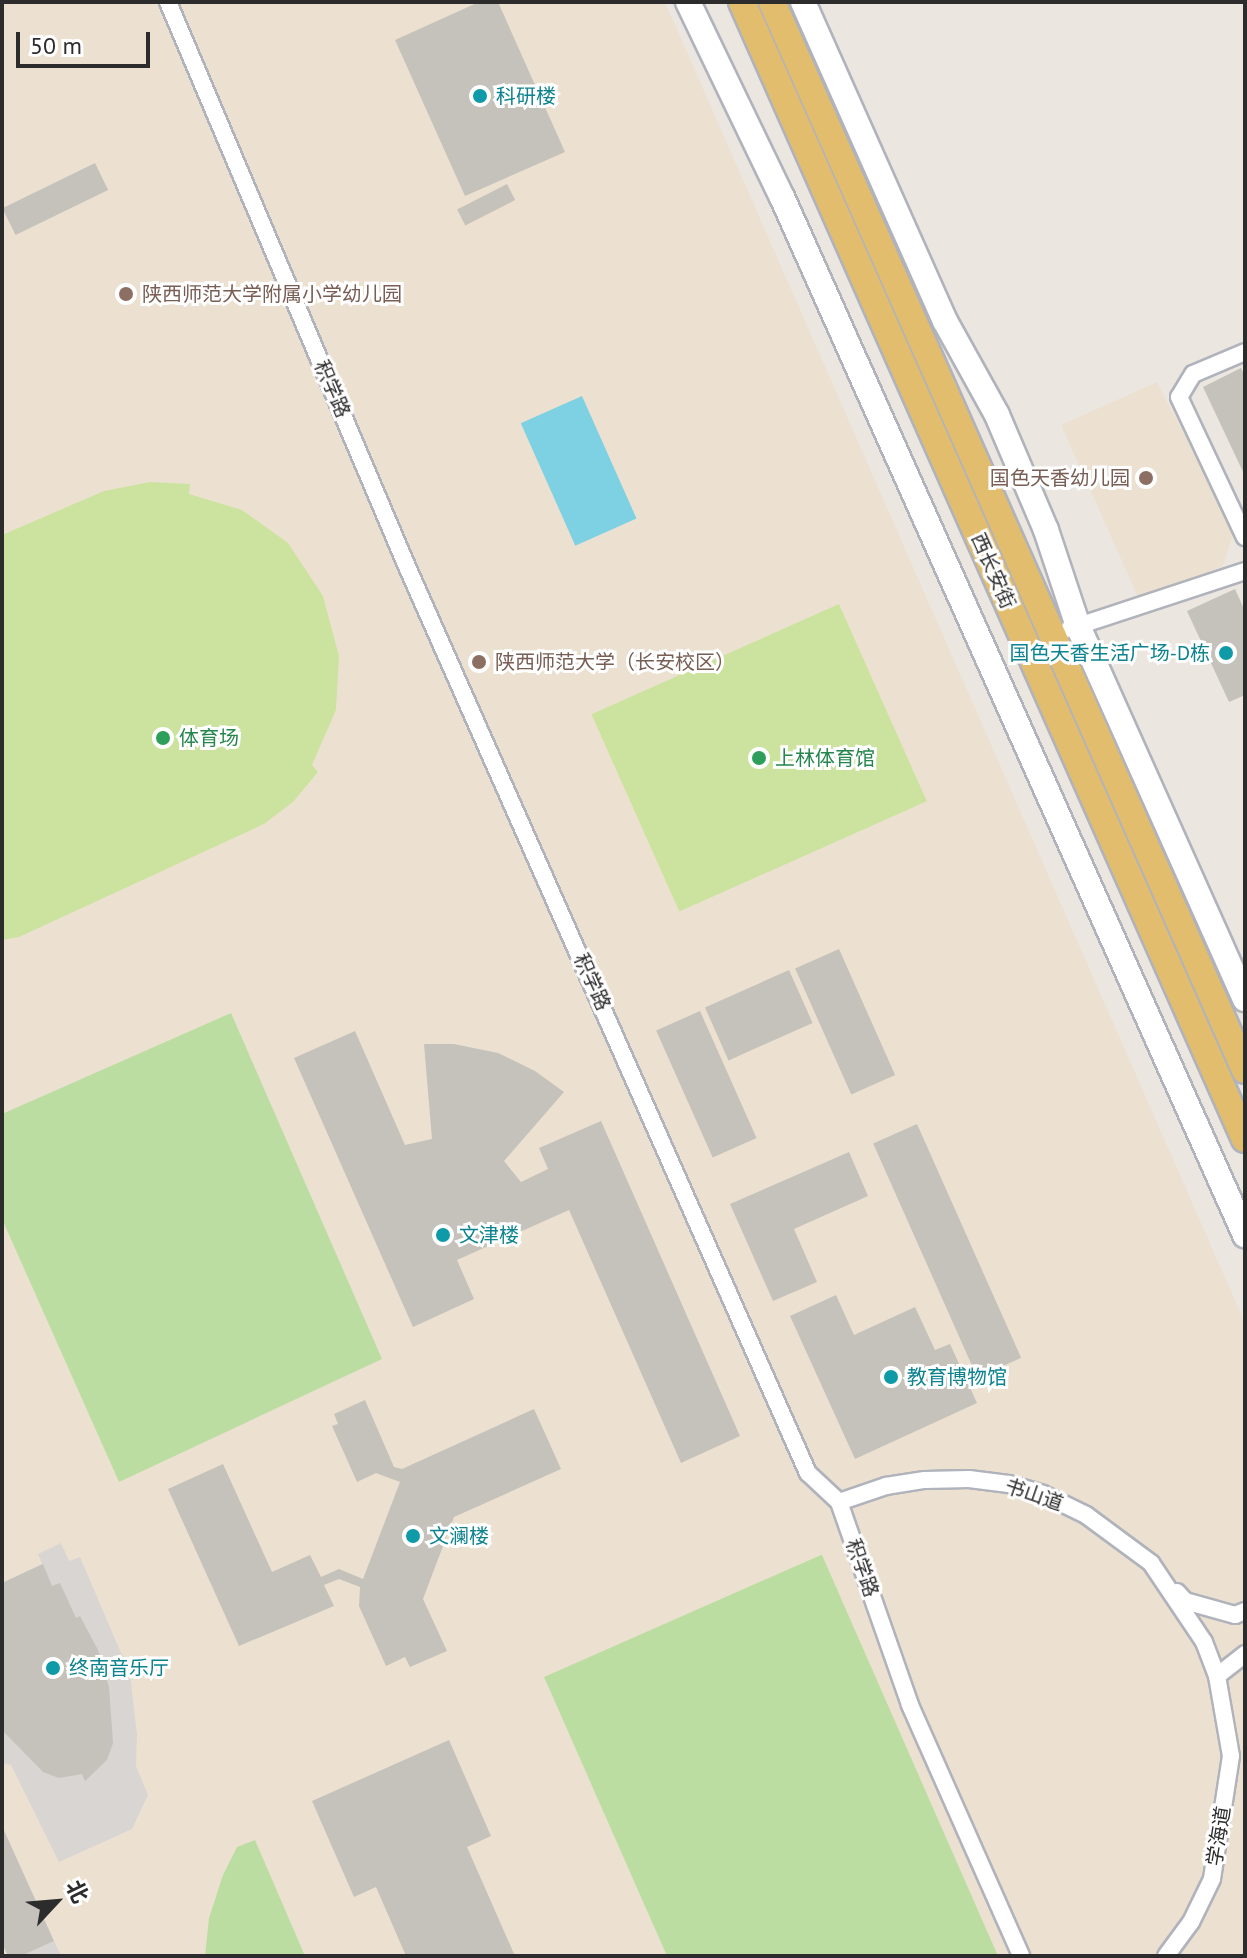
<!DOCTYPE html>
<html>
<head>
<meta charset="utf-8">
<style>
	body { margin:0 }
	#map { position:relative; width:1247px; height:1958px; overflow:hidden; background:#ece6e0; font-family:"PT Sans","Noto Sans SC",sans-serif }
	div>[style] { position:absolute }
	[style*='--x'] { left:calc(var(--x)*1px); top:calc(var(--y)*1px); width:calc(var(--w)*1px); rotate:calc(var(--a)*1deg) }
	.education>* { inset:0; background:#ece1d1 }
	.green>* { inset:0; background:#bcdda2 }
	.pitch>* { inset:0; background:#cce39f; transform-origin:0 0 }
	.plaza>* { inset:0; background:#d9d5d2 }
	.water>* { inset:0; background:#7ed1e3; transform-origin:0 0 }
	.building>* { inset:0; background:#c5c1bb; transform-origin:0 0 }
	.roads { filter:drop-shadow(2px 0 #b0b3bb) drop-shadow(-2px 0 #b0b3bb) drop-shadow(0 2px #b0b3bb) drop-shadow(0 -2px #b0b3bb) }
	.minor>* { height:16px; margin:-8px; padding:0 8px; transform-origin:8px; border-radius:8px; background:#fff }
	.secondary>* { height:24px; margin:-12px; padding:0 12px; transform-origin:12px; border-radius:12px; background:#fff }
	.primary>* { height:26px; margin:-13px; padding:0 13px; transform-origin:13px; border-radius:13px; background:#e3bd6e }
	.dots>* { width:22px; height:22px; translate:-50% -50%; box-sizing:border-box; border:4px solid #fff; border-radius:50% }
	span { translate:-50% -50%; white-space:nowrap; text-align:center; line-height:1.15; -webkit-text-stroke:6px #fff; paint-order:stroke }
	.culture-label { font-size:20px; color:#0d838f }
	.left { translate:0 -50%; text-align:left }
	.right { translate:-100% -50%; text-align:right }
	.education-label { font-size:20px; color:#785e54 }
	.street-label { font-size:20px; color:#2c2c2c }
	.leisure-label { font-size:20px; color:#27864d }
	.frame { position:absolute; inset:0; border:4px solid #2c2c2c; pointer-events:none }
	.north { position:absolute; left:16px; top:1862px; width:80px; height:80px; -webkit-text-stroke:6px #fff; paint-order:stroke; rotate:64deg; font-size:22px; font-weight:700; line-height:32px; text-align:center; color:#2c2c2c }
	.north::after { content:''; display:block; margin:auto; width:28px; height:36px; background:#2c2c2c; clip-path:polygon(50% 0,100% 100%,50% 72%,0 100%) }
	.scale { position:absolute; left:16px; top:32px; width:134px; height:36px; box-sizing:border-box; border:4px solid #2c2c2c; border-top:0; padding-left:10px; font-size:24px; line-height:28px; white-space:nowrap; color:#2c2c2c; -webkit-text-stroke:6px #fff; paint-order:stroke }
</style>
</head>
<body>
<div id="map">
	<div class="education">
		<div style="clip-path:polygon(2px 2px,665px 2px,1245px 1323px,1245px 1956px,2px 1956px)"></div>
		<div style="clip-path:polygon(1157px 382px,1234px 531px,1223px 566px,1139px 599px,1061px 425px)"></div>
	</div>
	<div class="green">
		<div style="clip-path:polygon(231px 1013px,382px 1359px,119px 1482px,2px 1219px,2px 1114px)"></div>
		<div style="clip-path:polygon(821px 1555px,822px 1555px,998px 1956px,667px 1956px,544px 1677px)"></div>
		<div style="clip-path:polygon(255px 1840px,305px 1956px,205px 1956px,209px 1918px,223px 1875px,237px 1847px)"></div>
	</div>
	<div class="pitch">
		<div style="clip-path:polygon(150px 482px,190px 484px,189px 494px,242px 510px,288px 543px,323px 596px,339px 656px,336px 710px,312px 765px,318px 772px,293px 802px,264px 824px,19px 937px,2px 940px,2px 535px,104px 491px)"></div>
		<div style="left:839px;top:604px;width:216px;height:271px;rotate:66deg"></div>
	</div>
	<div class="plaza">
		<div style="clip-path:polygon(61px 1543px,69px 1561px,80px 1557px,130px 1674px,137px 1735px,136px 1766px,148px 1795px,132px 1829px,59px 1862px,11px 1765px,2px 1763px,2px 1583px,42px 1564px,38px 1554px)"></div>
		<div style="clip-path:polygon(54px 1941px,61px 1956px,21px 1956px)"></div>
	</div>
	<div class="water">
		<div style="left:582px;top:396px;width:134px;height:67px;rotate:66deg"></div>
	</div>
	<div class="building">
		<div style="clip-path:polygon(479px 2px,498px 2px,565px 152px,465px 196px,395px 40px)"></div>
		<div style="left:95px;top:163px;width:30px;height:103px;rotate:64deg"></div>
		<div style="left:507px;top:184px;width:18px;height:56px;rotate:63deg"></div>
		<div style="clip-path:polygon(1241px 368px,1245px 376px,1245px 476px,1203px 387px)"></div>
		<div style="clip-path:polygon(1235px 589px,1245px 611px,1245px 695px,1229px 702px,1187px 611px)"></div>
		<div style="left:839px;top:949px;width:138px;height:48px;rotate:66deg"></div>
		<div style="left:789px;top:970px;width:58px;height:92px;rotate:66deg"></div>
		<div style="left:700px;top:1011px;width:139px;height:48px;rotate:66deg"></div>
		<div style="clip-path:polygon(355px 1031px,405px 1145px,432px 1139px,424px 1044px,454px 1044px,498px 1053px,535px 1071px,564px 1092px,504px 1161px,521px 1182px,548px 1169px,539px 1148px,601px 1121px,740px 1436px,681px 1463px,569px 1210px,457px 1260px,474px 1299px,413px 1327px,294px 1058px)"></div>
		<div style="left:917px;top:1124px;width:256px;height:48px;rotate:66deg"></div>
		<div style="clip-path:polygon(849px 1152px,868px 1196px,794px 1229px,817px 1282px,773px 1301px,730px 1204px)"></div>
		<div style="clip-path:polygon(836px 1295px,854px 1335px,915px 1307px,935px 1350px,950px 1344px,977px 1403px,855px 1459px,790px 1316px)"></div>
		<div style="clip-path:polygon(365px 1400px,394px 1467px,402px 1469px,534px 1409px,561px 1469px,454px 1517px,423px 1599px,447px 1651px,410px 1667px,405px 1657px,386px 1666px,359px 1606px,360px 1587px,339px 1579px,324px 1585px,334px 1606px,239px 1646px,168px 1489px,223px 1464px,272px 1572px,310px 1555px,321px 1577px,339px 1569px,363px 1579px,400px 1482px,376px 1473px,357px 1482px,332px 1426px,338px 1424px,334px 1414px)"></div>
		<div style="clip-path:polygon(43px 1564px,52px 1586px,60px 1583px,76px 1618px,80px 1616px,98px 1650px,109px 1687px,113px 1743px,107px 1760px,85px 1781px,82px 1774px,59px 1778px,43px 1772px,2px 1730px,2px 1583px)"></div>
		<div style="clip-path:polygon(449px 1740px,491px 1836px,467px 1847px,515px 1956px,406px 1956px,376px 1887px,354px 1897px,312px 1801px)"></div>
		<div style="clip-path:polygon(2px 1826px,54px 1941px,21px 1956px,8px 1956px,2px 1943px)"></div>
	</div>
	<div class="roads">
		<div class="minor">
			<div style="--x:168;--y:2;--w:608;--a:67.06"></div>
			<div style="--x:405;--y:562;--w:996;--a:66.14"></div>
			<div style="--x:808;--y:1473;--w:42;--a:43.1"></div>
			<div style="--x:839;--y:1502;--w:215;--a:70.7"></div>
			<div style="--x:910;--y:1705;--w:274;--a:66.1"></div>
			<div style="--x:1245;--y:352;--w:56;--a:157.1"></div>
			<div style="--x:1193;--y:374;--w:27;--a:121"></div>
			<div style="--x:1179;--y:397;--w:155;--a:64.8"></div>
			<div style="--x:1069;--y:629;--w:185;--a:-18.2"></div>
			<div style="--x:839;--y:1502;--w:50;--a:-18.8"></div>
			<div style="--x:886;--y:1486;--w:39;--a:-9"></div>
			<div style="--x:925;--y:1480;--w:44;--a:-1.3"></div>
			<div style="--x:969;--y:1479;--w:40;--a:7.1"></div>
			<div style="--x:1009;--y:1484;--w:35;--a:16"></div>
			<div style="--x:1043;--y:1494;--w:48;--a:26"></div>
			<div style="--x:1086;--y:1515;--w:81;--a:36.4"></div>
			<div style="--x:1151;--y:1563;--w:95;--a:56.1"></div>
			<div style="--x:1204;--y:1642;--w:36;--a:69"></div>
			<div style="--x:1217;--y:1676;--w:81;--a:80.1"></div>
			<div style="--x:1231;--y:1756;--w:124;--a:98.8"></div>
			<div style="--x:1212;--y:1879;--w:48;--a:116"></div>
			<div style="--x:1191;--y:1922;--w:42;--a:126.3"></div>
			<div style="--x:1177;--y:1592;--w:12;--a:48"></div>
			<div style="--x:1185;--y:1601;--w:52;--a:15.6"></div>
			<div style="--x:1235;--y:1615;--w:11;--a:-22"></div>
			<div style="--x:1217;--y:1676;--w:36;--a:-38"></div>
		</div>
		<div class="secondary">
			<div style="--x:688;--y:2;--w:216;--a:64.3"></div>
			<div style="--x:782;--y:197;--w:1137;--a:65.96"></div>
			<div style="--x:803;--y:2;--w:349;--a:66"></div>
			<div style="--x:945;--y:321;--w:107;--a:61"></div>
			<div style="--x:997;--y:415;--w:125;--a:66.9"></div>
			<div style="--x:1046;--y:530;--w:101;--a:71.6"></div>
			<div style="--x:1078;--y:626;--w:409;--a:65.9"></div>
		</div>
		<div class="primary">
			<div style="--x:742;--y:2;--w:1243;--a:66.14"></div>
			<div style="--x:772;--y:2;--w:1168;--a:66.11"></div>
		</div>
	</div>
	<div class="dots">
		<div style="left:480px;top:96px;background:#0f9aa8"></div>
		<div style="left:126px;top:294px;background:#8d6e63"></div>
		<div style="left:1146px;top:478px;background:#8d6e63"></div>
		<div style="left:1226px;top:653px;background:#0f9aa8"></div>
		<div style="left:479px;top:662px;background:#8d6e63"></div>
		<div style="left:163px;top:738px;background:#2e9e5b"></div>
		<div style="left:759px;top:758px;background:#2e9e5b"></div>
		<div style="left:443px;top:1235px;background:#0f9aa8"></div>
		<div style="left:891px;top:1377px;background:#0f9aa8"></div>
		<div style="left:413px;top:1536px;background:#0f9aa8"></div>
		<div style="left:53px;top:1668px;background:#0f9aa8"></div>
	</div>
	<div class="culture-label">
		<span class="left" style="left:496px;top:96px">科研楼</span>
		<span class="right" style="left:1210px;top:653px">国色天香生活广场-D栋</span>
		<span class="left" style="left:459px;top:1235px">文津楼</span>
		<span class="left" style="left:907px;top:1377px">教育博物馆</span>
		<span class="left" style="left:429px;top:1536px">文澜楼</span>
		<span class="left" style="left:69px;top:1668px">终南音乐厅</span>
	</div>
	<div class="education-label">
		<span class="left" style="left:142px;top:294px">陕西师范大学附属小学幼儿园</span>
		<span class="right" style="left:1130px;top:478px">国色天香幼儿园</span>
		<span class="left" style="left:495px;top:662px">陕西师范大学（长安校区）</span>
	</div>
	<div class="street-label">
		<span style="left:332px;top:389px;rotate:67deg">积学路</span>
		<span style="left:993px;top:571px;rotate:66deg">西长安街</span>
		<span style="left:592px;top:982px;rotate:66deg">积学路</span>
		<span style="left:1034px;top:1495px;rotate:19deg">书山道</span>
		<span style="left:862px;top:1568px;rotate:71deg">积学路</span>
		<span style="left:1219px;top:1836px;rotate:-81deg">学海道</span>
	</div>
	<div class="leisure-label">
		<span class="left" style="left:179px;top:738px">体育场</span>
		<span class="left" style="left:775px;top:758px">上林体育馆</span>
	</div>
	<div class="frame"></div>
	<div class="north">北</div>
	<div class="scale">50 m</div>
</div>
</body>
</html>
